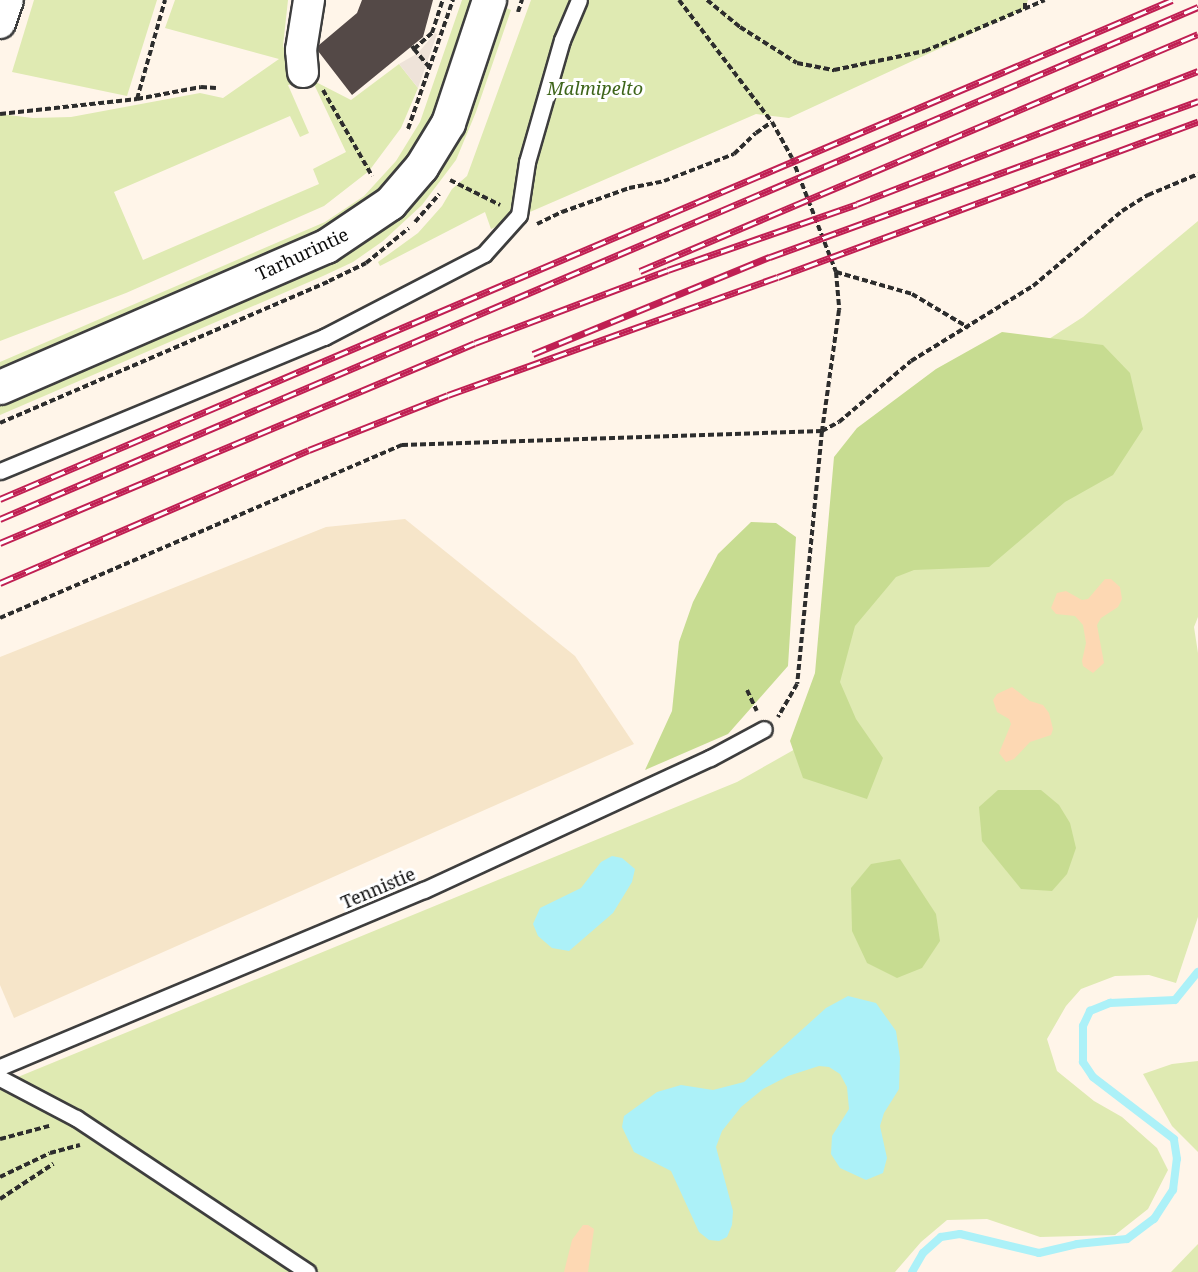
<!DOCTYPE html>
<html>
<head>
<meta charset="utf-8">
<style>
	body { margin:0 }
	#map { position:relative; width:1198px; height:1272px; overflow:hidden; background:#fff5e9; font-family:"Noto Serif",serif }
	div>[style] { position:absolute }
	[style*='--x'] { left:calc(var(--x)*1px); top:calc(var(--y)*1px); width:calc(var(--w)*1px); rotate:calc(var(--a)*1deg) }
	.farmland>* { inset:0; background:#f6e5c9 }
	.green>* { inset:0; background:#dfeab2 }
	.forest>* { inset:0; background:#c7dc91 }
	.sand>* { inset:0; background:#fdd8b3 }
	.plaza>* { inset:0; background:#eee3d9 }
	.water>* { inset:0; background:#acf1f8 }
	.stream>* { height:8px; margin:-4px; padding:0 4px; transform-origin:4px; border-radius:4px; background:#acf1f8 }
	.building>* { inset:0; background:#544947 }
	.path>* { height:4px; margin-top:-2px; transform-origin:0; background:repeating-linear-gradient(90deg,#2d2d2d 0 6px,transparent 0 9px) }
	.roads { filter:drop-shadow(2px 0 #3e3e3e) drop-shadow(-2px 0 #3e3e3e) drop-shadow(0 2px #3e3e3e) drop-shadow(0 -2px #3e3e3e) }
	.service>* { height:15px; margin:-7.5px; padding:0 7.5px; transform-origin:7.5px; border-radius:7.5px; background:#fff }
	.minor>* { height:30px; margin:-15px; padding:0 15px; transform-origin:15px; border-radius:15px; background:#fff }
	.tertiary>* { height:33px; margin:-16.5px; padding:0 16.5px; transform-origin:16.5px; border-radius:16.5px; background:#fff }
	.rail>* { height:7px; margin-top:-3.5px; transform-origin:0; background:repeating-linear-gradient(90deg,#fff 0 14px,#c01f53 0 28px); box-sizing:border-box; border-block:2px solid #c01f53 }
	span { translate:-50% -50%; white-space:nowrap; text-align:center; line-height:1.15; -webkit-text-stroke:6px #fff; paint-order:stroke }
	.park-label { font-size:18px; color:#3e651a; font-style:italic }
	.street-label { font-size:18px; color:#0b0b0b }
</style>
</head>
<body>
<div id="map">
	<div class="farmland">
		<div style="clip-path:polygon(405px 519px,575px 656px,634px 744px,14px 1018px,0 985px,0 657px,326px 527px)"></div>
	</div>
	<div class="green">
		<div style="clip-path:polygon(34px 0,157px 0,127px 96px,12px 72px)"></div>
		<div style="clip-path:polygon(175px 0,288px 0,283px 46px,300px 85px,288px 85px,309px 133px,300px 137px,290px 116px,114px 192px,143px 260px,319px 184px,313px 169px,346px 152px,312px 80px,351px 100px,399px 64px,418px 88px,401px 128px,369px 171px,324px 206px,126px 293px,0 341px,0 114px,33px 118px,71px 117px,200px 93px,223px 98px,279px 59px,165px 28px)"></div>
		<div style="clip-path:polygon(462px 0,473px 0,430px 127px,393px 181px,331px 230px,0 374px,0 362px,325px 222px,364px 196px,396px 161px,420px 122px)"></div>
		<div style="clip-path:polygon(531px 0,1028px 0,1025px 9px,789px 118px,756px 114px,491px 229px,485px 212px,380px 266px,378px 262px,418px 233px,442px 206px,452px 189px,467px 176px)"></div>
		<div style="clip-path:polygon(504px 7px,511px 10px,476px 112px,456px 160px,422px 205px,383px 241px,353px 262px,323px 276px,0 415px,0 403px,328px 263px,375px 235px,398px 214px)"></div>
		<div style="clip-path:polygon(1198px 221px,1198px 617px,1194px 627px,1198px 653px,1198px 917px,1176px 983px,1149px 975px,1115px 976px,1081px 989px,1066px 1006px,1047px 1039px,1057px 1071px,1094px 1101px,1122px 1117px,1157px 1148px,1168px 1170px,1148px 1209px,1115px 1235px,1040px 1237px,987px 1219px,947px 1220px,921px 1242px,895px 1272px,0 1272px,0 1059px,13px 1079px,737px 782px,797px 748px,820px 679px,841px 473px,1083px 317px)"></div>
		<div style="clip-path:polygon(1198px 1061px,1198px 1152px,1172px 1126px,1143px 1074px,1172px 1064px)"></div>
		<div style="clip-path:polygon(1198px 1244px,1198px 1272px,1171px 1272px)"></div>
	</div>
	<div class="forest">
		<div style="clip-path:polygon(1002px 332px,1103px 345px,1130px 373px,1143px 429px,1113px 475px,1065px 502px,989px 567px,914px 570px,896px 577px,855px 626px,840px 682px,856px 719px,883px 758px,867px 799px,803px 778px,790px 741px,815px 673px,834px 457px,857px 428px,936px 369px)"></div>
		<div style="clip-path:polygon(751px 522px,776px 523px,796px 537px,788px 666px,728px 734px,645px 770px,672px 711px,679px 642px,693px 602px,718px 554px)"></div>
		<div style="clip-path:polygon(998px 790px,1041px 790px,1059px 805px,1070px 823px,1076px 848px,1067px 874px,1052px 891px,1021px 889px,982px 841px,979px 807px)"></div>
		<div style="clip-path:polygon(900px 859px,936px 914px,940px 941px,922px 968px,897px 978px,867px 963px,852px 931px,851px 888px,871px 864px)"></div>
	</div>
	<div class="sand">
		<div style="clip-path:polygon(1105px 579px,1111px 579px,1120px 587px,1122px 599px,1118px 607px,1101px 618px,1097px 625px,1104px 663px,1093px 673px,1083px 666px,1082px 661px,1086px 643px,1083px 625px,1075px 616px,1056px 614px,1051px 608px,1057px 593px,1066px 591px,1082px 600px,1088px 599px)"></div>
		<div style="clip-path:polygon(1012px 687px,1030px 701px,1043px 705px,1049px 713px,1053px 729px,1051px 735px,1030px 742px,1014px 759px,1006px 762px,999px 753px,1011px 724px,1009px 719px,997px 712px,993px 700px,997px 694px)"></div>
		<div style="clip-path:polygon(583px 1225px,588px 1225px,594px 1229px,588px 1272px,564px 1272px,572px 1240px)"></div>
	</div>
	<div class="plaza">
		<div style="clip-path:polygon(435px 33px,437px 34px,418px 88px,399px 64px,418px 53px)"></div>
	</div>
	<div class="water">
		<div style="clip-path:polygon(612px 856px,622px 858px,635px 869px,632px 882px,613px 913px,569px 951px,552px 948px,538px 936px,533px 924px,540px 908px,581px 888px,601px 862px)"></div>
		<div style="clip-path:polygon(848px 996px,876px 1003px,896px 1031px,900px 1058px,899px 1089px,884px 1113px,880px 1126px,887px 1158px,883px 1173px,866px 1180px,840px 1168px,831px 1154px,832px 1136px,849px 1109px,847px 1087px,840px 1074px,829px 1067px,819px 1066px,788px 1076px,763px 1089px,741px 1107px,722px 1131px,716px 1147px,733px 1211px,732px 1225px,727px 1237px,719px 1241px,709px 1240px,699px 1232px,671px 1171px,634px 1152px,622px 1127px,624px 1116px,657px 1092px,681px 1085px,713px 1090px,744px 1082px,826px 1008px)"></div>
	</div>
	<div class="stream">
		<div style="--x:912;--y:1272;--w:22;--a:-60"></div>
		<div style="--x:923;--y:1253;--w:24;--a:-42"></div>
		<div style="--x:941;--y:1237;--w:19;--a:-9"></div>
		<div style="--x:960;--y:1234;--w:81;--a:13.5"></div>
		<div style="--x:1039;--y:1253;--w:39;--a:-13"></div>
		<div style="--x:1077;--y:1244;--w:50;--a:-5.7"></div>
		<div style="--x:1127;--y:1239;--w:34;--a:-37"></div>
		<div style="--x:1154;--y:1219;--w:35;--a:-57"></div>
		<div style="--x:1173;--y:1190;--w:31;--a:-83"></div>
		<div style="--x:1177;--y:1159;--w:20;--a:-99"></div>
		<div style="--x:1174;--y:1139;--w:102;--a:-142.6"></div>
		<div style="--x:1093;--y:1077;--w:18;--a:-124"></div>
		<div style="--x:1083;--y:1062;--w:36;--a:-90"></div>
		<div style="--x:1083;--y:1026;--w:17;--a:-65"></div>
		<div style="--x:1090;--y:1011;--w:22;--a:-22"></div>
		<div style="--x:1110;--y:1003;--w:65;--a:-2.6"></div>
		<div style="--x:1175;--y:1000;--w:36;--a:-51"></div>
	</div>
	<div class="building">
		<div style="clip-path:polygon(362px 0,433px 0,423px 37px,352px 95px,318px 51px,319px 45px,357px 13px)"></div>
	</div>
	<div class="path">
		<div style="--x:679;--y:0;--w:153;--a:52.7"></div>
		<div style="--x:772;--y:122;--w:41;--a:60.9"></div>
		<div style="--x:792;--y:158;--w:122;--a:68.9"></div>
		<div style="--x:836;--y:272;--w:38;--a:85"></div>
		<div style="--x:839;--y:310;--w:122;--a:98"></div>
		<div style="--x:822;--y:431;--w:254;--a:95.6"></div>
		<div style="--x:797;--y:684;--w:38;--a:120"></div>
		<div style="--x:707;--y:0;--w:43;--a:39.3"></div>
		<div style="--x:740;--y:27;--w:67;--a:32.3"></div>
		<div style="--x:797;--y:63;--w:38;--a:11"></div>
		<div style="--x:834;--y:70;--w:93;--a:-11.8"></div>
		<div style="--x:925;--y:51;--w:130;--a:-23"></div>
		<div style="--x:1025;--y:9;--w:9;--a:-90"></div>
		<div style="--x:518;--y:12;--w:13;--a:-72"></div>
		<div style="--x:412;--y:46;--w:4;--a:56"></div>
		<div style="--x:414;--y:49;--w:24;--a:-42"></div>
		<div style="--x:432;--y:33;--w:35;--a:-72"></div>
		<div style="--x:414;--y:49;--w:25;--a:50"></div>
		<div style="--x:323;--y:90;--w:99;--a:60.3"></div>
		<div style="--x:137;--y:99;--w:103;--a:-74.2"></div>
		<div style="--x:0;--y:114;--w:138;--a:-6.2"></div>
		<div style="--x:137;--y:99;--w:65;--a:-10.6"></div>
		<div style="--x:201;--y:87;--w:15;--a:4"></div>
		<div style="--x:408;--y:129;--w:137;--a:-70.8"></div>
		<div style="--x:450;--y:180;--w:56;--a:26.6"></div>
		<div style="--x:415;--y:222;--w:37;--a:-49"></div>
		<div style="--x:537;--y:224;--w:28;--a:-26"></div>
		<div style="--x:562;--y:212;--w:71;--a:-19.7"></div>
		<div style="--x:629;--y:188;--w:36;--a:-11"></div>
		<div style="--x:664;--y:181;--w:75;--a:-21.1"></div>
		<div style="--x:734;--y:154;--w:30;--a:-44"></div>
		<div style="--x:756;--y:133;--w:19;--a:-35"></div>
		<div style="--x:836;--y:272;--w:79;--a:16.1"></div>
		<div style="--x:912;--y:294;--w:66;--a:30.8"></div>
		<div style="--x:0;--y:423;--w:358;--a:-23.3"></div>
		<div style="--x:329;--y:281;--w:41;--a:-25.9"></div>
		<div style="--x:366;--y:263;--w:55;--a:-39.1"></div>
		<div style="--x:0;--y:618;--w:438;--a:-23.3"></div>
		<div style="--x:402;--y:445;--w:420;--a:-1.9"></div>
		<div style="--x:822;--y:431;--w:19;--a:-28"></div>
		<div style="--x:839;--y:422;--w:94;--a:-40.3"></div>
		<div style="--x:911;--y:361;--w:143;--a:-31.6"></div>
		<div style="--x:1033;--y:286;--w:116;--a:-40.1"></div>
		<div style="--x:1122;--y:211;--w:31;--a:-32"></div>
		<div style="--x:1148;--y:195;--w:54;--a:-22.8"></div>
		<div style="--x:747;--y:690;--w:23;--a:65"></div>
		<div style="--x:0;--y:1139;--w:51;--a:-14.9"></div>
		<div style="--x:0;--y:1177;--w:55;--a:-25.6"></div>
		<div style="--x:50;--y:1153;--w:31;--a:-15"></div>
		<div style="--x:0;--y:1199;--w:64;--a:-33.4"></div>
	</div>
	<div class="roads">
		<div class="service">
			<div style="--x:0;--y:471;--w:351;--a:-22.5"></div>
			<div style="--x:324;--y:337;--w:180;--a:-27.4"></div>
			<div style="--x:484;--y:254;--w:52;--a:-48.1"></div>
			<div style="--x:519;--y:215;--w:54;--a:-81.4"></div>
			<div style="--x:527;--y:162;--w:127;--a:-74"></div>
			<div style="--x:562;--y:40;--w:43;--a:-67"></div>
			<div style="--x:0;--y:1067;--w:459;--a:-22.7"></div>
			<div style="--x:424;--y:890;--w:315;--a:-24.8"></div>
			<div style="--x:710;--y:758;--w:61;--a:-28.2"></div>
			<div style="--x:0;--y:1078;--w:86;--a:27.8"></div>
			<div style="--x:76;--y:1118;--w:278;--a:33.6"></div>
		</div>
		<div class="minor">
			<div style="--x:0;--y:23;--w:24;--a:-71"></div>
			<div style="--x:303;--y:72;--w:22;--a:-95"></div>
			<div style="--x:301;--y:50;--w:51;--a:-80.9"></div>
		</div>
		<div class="tertiary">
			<div style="--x:0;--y:387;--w:355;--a:-23.4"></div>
			<div style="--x:326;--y:246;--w:77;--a:-33.9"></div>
			<div style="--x:390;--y:203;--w:48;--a:-49.3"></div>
			<div style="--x:421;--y:167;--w:52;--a:-58.5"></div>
			<div style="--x:448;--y:123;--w:130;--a:-71.6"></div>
		</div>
	</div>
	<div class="rail">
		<div style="--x:640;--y:271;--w:606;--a:-23.01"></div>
		<div style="--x:533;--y:354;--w:256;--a:-22.3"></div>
		<div style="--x:770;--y:257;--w:456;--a:-20"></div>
		<div style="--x:0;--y:499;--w:1274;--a:-23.06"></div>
		<div style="--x:0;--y:519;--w:1303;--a:-23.14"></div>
		<div style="--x:0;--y:543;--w:515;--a:-22.83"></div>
		<div style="--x:475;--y:343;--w:206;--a:-20.7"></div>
		<div style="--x:668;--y:270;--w:200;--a:-19.2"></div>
		<div style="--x:857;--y:204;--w:366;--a:-21.3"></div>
		<div style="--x:0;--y:583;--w:336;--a:-23.3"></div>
		<div style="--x:309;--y:450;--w:149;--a:-21.6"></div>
		<div style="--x:448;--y:395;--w:350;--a:-19.7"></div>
		<div style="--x:778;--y:277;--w:448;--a:-20.3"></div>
	</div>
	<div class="park-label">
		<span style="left:595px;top:88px">Malmipelto</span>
	</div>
	<div class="street-label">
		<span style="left:302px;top:254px;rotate:-25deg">Tarhurintie</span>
		<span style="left:378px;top:888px;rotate:-23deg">Tennistie</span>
	</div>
</div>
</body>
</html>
